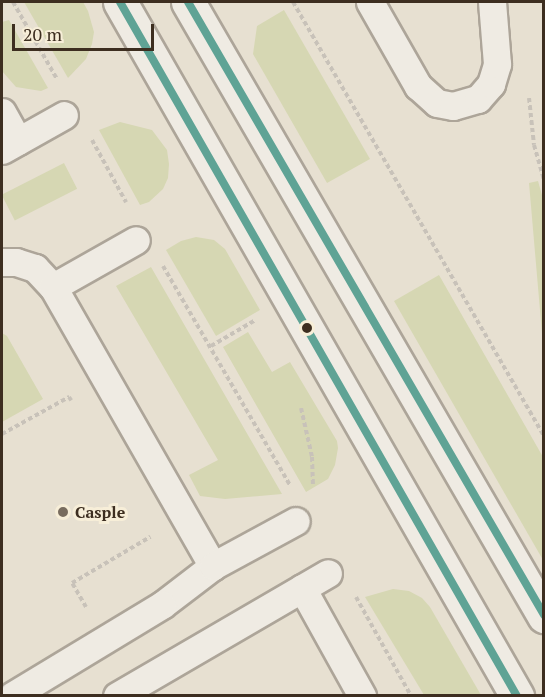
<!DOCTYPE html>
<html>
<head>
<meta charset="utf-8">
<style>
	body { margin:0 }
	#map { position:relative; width:545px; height:697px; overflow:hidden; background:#e7e0d1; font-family:"PT Serif",serif }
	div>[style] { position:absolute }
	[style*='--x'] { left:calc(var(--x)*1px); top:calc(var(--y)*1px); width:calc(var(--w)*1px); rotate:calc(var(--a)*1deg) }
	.green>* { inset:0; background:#d6d7b3; transform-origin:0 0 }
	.path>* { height:4px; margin-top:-2px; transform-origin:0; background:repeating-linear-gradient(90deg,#c8c2b9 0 4.5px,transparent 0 7.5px) }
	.roads { filter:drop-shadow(2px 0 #ada599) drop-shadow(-2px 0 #ada599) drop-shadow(0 2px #ada599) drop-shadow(0 -2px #ada599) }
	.lane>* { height:27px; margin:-13.5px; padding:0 13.5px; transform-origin:13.5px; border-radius:13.5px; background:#efebe3 }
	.secondary>* { height:33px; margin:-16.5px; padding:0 16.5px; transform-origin:16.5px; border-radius:16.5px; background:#efebe3 }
	.bus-1>* { height:8px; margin:-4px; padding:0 4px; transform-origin:4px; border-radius:4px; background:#5fa395 }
	.dots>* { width:16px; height:16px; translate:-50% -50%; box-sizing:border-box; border:3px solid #f7eed8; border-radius:50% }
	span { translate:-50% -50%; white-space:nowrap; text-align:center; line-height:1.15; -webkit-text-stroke:6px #f7eed8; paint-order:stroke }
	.poi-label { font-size:16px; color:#3d2e20; font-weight:700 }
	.left { translate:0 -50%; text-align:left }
	.frame { position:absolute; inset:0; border:3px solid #3d2e20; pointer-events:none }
	.scale { position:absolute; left:12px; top:24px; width:142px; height:27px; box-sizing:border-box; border:3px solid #3d2e20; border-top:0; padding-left:8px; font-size:18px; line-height:21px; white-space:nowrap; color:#3d2e20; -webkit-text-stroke:4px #f7eed8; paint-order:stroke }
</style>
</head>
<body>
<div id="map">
	<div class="green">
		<div style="clip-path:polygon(24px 2px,83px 2px,88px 11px,94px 32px,92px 44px,86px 59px,68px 78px)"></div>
		<div style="clip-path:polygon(284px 10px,370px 159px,327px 183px,253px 54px,257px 26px)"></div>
		<div style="clip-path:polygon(9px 20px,48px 88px,41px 91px,16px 87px,2px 71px,2px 22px)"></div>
		<div style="clip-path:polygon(120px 122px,152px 130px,167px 150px,169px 164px,168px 178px,163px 189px,149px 202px,140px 205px,99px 130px)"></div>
		<div style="left:64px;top:163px;width:29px;height:70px;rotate:63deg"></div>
		<div style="clip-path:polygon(538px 181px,544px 202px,543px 345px,529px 183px)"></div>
		<div style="clip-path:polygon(196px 237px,214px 240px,225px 249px,260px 310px,216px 336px,166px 250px,181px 241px)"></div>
		<div style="clip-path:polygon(151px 267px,282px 494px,225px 499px,200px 496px,189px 475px,218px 460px,116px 286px)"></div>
		<div style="clip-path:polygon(439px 275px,543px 457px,543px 560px,394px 301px)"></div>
		<div style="clip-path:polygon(248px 332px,272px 372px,290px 362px,337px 441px,338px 448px,335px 465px,328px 479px,306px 492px,223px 347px)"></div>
		<div style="clip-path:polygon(2px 333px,7px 336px,43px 399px,2px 422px)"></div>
		<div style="clip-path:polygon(393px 589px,409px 591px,422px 598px,430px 607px,481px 695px,424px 695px,365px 597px)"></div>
	</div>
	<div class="path">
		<div style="--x:13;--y:2;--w:89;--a:60.3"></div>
		<div style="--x:293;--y:2;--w:501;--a:59.96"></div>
		<div style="--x:529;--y:98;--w:47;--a:83.9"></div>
		<div style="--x:534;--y:145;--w:36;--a:74"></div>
		<div style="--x:92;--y:140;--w:71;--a:61.3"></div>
		<div style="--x:163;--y:266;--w:253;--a:59.9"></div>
		<div style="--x:211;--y:346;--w:50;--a:-30.2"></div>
		<div style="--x:301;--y:408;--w:50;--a:77.3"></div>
		<div style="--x:312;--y:457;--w:29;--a:88"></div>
		<div style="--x:2;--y:434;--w:77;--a:-28.9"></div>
		<div style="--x:69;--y:397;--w:4;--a:56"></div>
		<div style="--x:356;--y:597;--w:113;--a:60.9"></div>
		<div style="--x:86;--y:607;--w:28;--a:-120"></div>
		<div style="--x:72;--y:583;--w:91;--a:-30.5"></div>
	</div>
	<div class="roads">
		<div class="lane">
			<div style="--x:370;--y:2;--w:97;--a:60.3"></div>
			<div style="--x:418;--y:86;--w:25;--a:42"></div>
			<div style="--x:437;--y:103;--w:16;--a:11"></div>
			<div style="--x:453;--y:106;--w:26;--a:-16"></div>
			<div style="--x:478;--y:99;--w:20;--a:-49"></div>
			<div style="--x:491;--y:84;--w:21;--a:-73"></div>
			<div style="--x:497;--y:64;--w:62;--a:-94.6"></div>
			<div style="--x:2;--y:112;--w:33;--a:61"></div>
			<div style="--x:2;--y:150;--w:71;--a:-29.4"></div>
			<div style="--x:2;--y:262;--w:14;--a:0"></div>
			<div style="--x:16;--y:262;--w:20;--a:18"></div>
			<div style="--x:35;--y:268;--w:26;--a:47"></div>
			<div style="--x:53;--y:287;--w:322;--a:60.2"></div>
			<div style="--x:213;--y:566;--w:64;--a:142.6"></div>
			<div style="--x:162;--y:605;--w:175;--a:148.8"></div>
			<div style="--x:53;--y:287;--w:95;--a:-29.5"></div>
			<div style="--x:213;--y:566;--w:94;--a:-28.5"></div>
			<div style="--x:302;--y:588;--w:124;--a:60.9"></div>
			<div style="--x:117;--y:696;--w:244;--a:-30.2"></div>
		</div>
		<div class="secondary">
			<div style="--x:120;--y:2;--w:800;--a:60.23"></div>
			<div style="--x:188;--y:2;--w:710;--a:59.89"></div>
		</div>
	</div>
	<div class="bus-1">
		<div style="--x:120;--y:2;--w:800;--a:60.23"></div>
		<div style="--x:188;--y:2;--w:709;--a:59.85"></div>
	</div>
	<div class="dots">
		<div style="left:307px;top:328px;background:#3d2e20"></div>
		<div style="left:63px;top:512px;background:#786c5e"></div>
	</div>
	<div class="poi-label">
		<span class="left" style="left:75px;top:512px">Casple</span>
	</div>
	<div class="frame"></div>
	<div class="scale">20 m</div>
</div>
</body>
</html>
